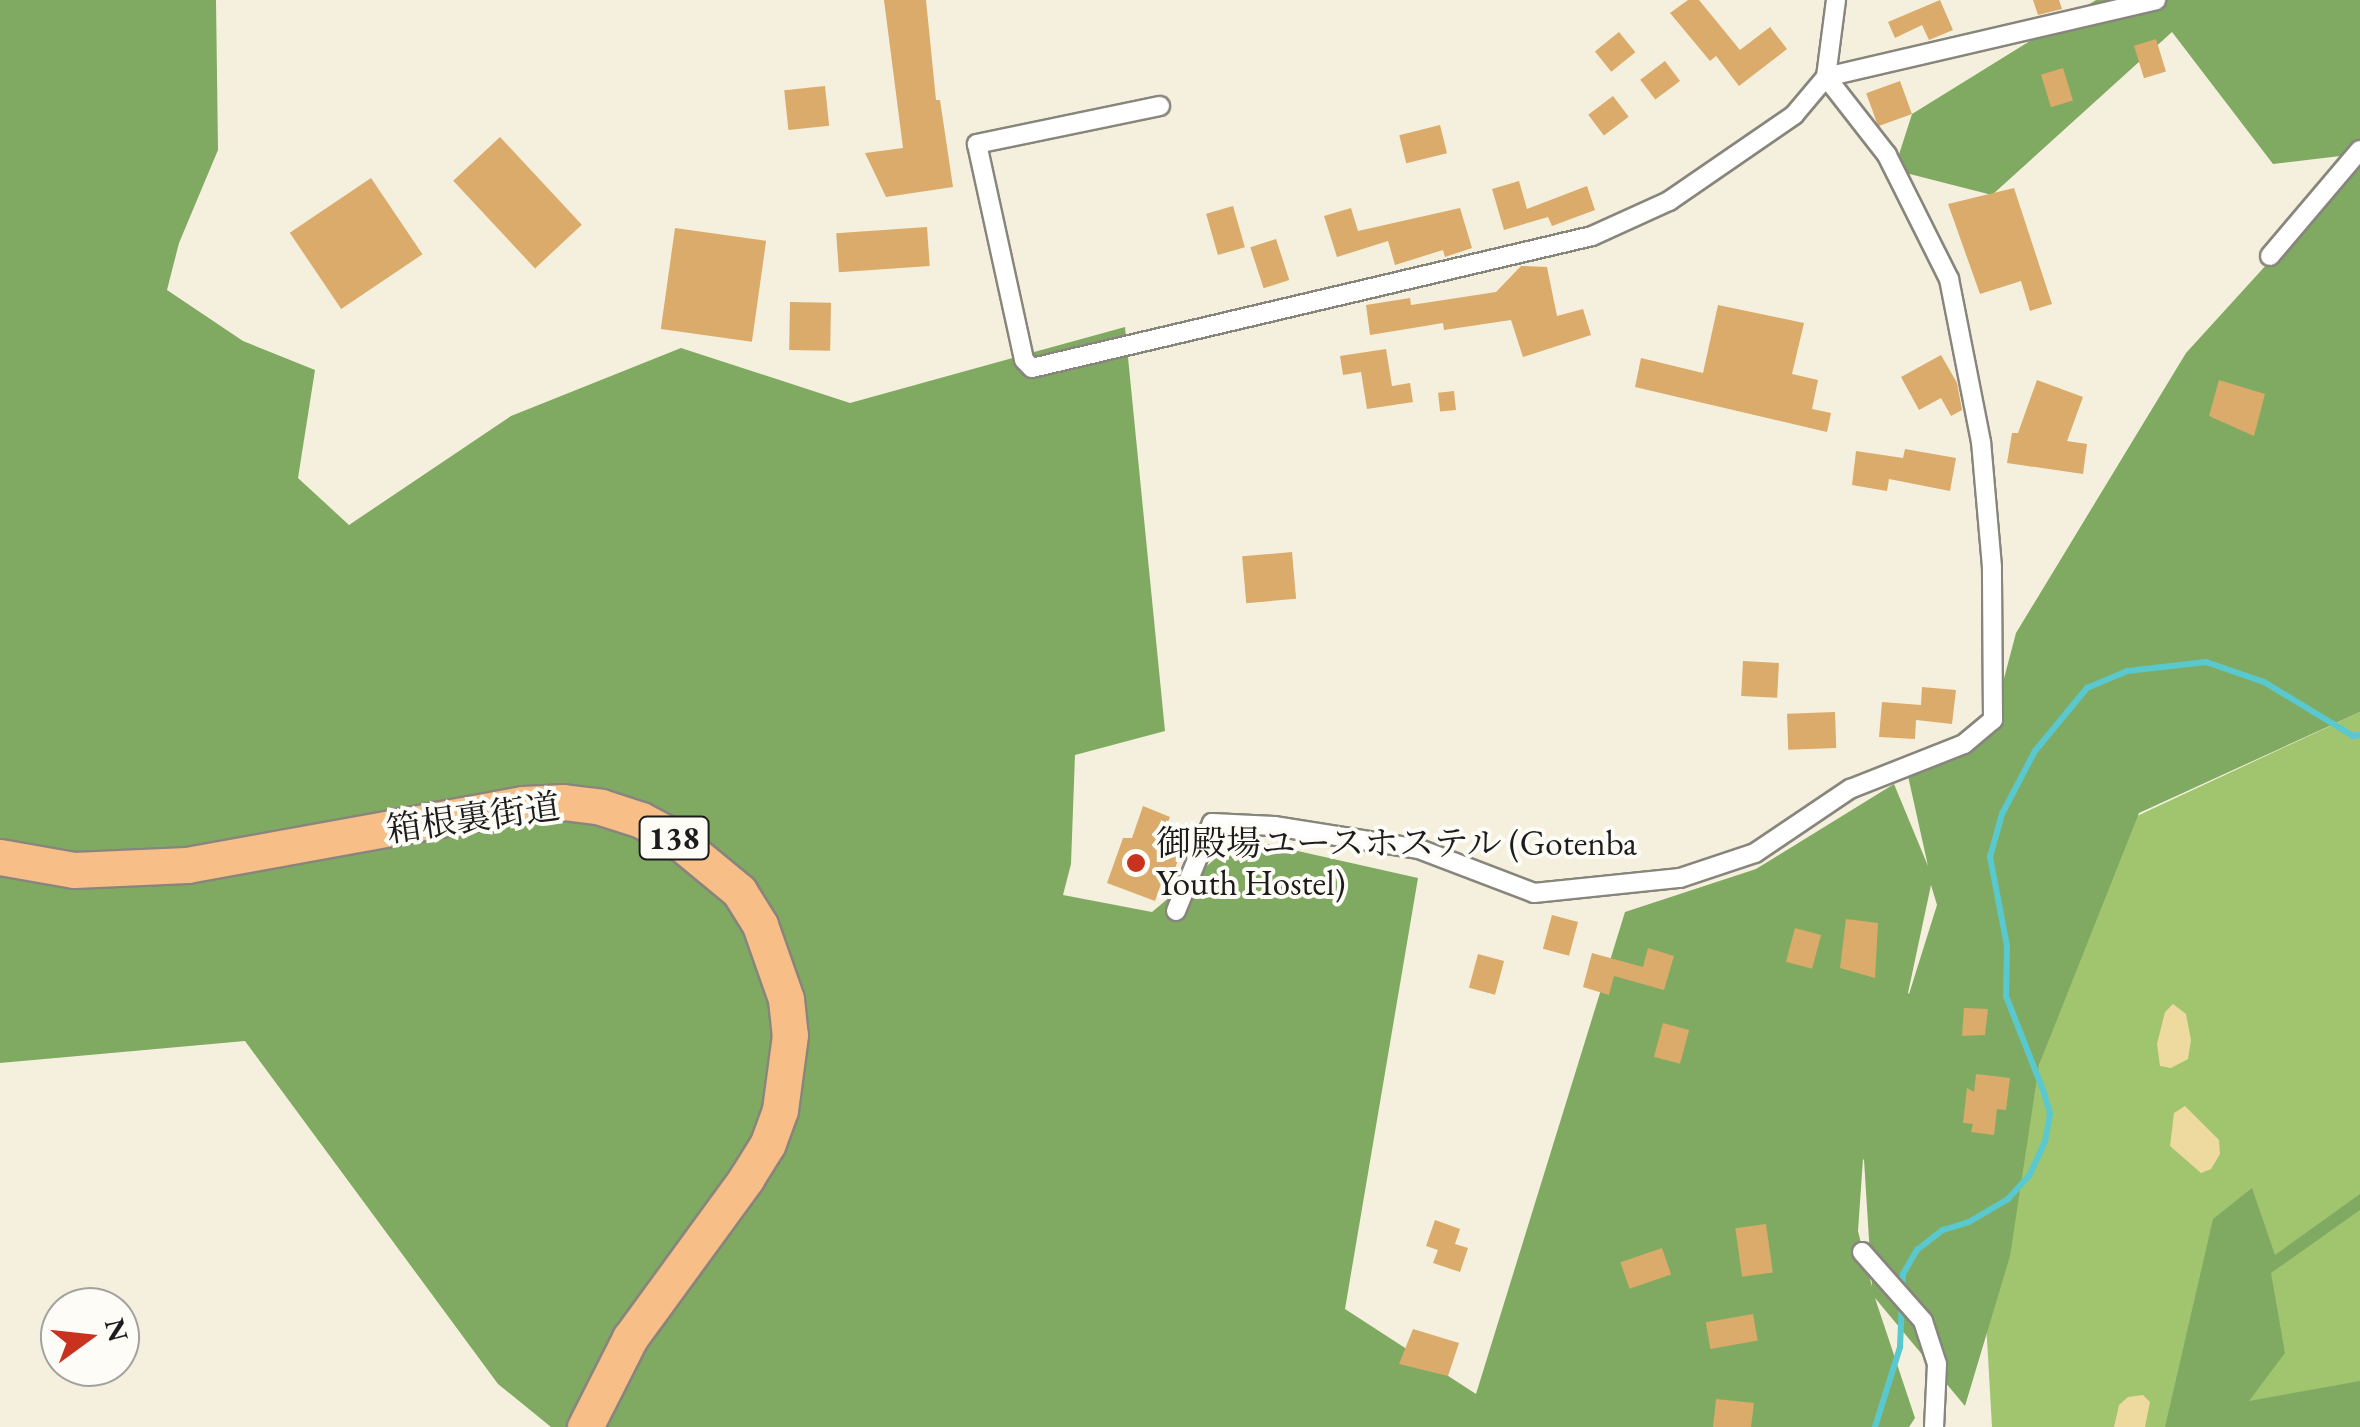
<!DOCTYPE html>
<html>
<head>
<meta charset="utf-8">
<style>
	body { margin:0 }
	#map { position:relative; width:2360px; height:1427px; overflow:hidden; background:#f5f0dd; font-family:"EB Garamond","Noto Serif JP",serif }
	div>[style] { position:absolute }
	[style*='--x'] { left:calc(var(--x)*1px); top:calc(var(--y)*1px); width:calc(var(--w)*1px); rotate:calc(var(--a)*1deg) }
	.green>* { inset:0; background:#a1c56f }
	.forest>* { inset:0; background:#80aa62 }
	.sand>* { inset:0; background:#eeda9e }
	.stream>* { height:6px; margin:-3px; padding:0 3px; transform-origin:3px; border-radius:3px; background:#5ac8cf }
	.building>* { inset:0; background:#daab6a; transform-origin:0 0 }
	.roads { filter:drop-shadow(2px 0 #88867c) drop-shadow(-2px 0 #88867c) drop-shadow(0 2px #88867c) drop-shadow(0 -2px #88867c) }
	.street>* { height:18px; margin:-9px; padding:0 9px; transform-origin:9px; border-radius:9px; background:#fff }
	.highway>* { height:35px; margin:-17.5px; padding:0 17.5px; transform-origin:17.5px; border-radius:17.5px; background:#f7be88 }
	.dots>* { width:28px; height:28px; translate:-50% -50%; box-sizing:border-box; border:5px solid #fdfcf7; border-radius:50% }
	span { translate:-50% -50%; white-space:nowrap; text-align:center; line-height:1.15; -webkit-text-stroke:8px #fdfcf7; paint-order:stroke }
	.shield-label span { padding:2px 8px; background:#fdfcf7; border:2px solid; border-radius:8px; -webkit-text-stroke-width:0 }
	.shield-label { font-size:32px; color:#1c1c1c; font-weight:700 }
	.street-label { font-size:35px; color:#1c1c1c }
	.poi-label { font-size:35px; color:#1c1c1c }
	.left { translate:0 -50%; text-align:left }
	.north { position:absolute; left:40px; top:1287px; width:100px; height:100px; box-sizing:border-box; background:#fdfcf7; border:2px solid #a3a29f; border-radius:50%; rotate:75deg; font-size:28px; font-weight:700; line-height:40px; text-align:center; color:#1c1c1c }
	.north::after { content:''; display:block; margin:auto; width:35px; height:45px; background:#c8321e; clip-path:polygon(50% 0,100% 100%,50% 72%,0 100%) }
</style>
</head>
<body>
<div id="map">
	<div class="green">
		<div style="clip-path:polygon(2360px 712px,2360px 1427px,1992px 1427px,1981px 1234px,2122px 823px)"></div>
	</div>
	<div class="forest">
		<div style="clip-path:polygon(evenodd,0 0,216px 0,218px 150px,179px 243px,167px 290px,243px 341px,315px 370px,298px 478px,349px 525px,511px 416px,681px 348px,850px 403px,1125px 327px,1165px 731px,1075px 755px,1071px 864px,1063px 895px,1152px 912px,1240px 838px,1418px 878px,1345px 1309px,1476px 1394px,1625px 912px,1756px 869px,1894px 784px,1928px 866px,1908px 776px,1993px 720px,2016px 633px,2186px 353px,2360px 162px,2360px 712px,2139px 813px,2039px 1065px,2010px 1256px,1965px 1406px,1875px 1298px,1915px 1418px,1909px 1427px,551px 1427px,498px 1384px,245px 1041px,0 1063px,0 0,1931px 885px,1937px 905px,1909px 994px,1908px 993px,1931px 885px,0 0,1863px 1159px,1864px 1160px,1872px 1287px,1858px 1231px,1863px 1159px)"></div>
		<div style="clip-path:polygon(2096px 0,2360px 0,2360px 149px,2357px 154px,2273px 164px,2172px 32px,1992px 195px,1894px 170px,1912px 114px)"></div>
		<div style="clip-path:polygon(2252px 1188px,2275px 1255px,2360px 1194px,2360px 1210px,2271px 1273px,2285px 1353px,2249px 1401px,2360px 1381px,2360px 1427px,2165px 1427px,2213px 1219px)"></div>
	</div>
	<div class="sand">
		<div style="clip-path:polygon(2173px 1004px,2186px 1014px,2191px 1040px,2188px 1059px,2171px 1068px,2160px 1066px,2157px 1044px,2165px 1012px)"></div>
		<div style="clip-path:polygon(2185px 1106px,2219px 1140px,2220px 1154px,2211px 1169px,2201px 1173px,2170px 1146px,2174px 1113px)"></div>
		<div style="clip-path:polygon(2143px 1395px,2150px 1402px,2145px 1427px,2114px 1427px,2119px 1405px,2128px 1397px)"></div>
	</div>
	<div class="stream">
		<div style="--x:1902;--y:1290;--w:16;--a:-86"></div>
		<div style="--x:1903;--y:1274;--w:28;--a:-60"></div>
		<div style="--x:1917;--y:1250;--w:33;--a:-38"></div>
		<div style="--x:1943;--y:1230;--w:27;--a:-17"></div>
		<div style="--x:1969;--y:1222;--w:45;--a:-30.5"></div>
		<div style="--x:2008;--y:1199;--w:31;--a:-48"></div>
		<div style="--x:2029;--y:1176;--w:38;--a:-65"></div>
		<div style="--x:2045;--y:1142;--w:28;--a:-80"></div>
		<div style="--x:2050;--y:1114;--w:25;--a:-106"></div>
		<div style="--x:2043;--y:1090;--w:101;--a:-111.5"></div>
		<div style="--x:2006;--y:996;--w:50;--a:-88.9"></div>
		<div style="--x:2007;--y:946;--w:91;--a:-100.8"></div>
		<div style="--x:1990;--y:857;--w:45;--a:-74.4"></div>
		<div style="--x:2002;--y:814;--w:71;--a:-62.4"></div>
		<div style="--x:2035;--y:751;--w:82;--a:-50.5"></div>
		<div style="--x:2087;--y:688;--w:43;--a:-23"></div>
		<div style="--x:2127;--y:671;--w:80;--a:-6.5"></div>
		<div style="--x:2206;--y:662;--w:61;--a:19"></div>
		<div style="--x:2264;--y:682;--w:104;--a:31.2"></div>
		<div style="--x:2353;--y:736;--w:7;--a:-8"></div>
		<div style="--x:1875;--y:1427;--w:84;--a:-72.6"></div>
		<div style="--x:1900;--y:1347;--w:45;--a:-87.5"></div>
	</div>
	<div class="building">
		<div style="clip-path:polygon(884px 0,926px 0,936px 100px,940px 100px,953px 187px,886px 197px,865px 153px,903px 148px)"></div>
		<div style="clip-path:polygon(1688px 0,1699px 0,1740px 50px,1770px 27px,1787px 49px,1739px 86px,1716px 56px,1710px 61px,1670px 13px)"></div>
		<div style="clip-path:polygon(1940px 0,1953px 30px,1929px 40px,1922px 25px,1895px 38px,1888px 22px)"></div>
		<div style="clip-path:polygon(2033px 0,2059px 0,2062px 9px,2038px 15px)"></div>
		<div style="left:1619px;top:32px;width:26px;height:31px;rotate:51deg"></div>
		<div style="left:2156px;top:39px;width:34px;height:23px;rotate:73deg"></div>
		<div style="left:1665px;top:61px;width:25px;height:31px;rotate:53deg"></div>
		<div style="left:2063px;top:68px;width:34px;height:23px;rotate:73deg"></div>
		<div style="left:1900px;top:81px;width:35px;height:36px;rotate:70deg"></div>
		<div style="left:825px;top:86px;width:40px;height:41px;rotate:84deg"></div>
		<div style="left:1613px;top:96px;width:26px;height:31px;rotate:53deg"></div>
		<div style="left:1440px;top:125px;width:29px;height:42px;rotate:76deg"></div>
		<div style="left:500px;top:137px;width:120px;height:64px;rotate:47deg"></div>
		<div style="left:371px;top:178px;width:92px;height:98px;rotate:56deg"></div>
		<div style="clip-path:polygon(1519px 181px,1527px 209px,1587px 186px,1595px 210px,1552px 226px,1548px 217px,1504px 230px,1492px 189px)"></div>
		<div style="clip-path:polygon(2014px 188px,2052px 304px,2030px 311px,2021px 281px,1980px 294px,1948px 204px)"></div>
		<div style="left:1233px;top:206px;width:43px;height:28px;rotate:74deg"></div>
		<div style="clip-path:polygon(1351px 208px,1358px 231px,1460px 208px,1472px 248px,1445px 257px,1443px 250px,1395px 265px,1388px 241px,1337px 257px,1324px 216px)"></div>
		<div style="left:927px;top:227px;width:39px;height:91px;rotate:86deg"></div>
		<div style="left:675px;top:228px;width:92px;height:102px;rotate:8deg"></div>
		<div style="left:1276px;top:239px;width:43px;height:27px;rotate:72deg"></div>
		<div style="clip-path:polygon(1521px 266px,1547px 267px,1557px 316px,1583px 309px,1591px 335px,1523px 357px,1511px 320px,1444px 330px,1443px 323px,1370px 335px,1366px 305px,1410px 298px,1411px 305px,1496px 292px)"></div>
		<div style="left:790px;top:302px;width:41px;height:48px;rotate:1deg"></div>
		<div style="clip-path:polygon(1718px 305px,1804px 323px,1792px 374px,1818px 380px,1812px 409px,1831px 413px,1827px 432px,1635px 387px,1641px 358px,1703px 373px)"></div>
		<div style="clip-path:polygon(1386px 349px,1392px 386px,1410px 383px,1413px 402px,1367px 409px,1361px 372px,1343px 375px,1340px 356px)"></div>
		<div style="clip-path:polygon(1941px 355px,1957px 383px,1962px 410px,1951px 416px,1941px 398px,1919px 410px,1901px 377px)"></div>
		<div style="clip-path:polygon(2037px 380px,2083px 397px,2067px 441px,2087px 444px,2083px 474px,2007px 463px,2012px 433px,2018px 433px)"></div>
		<div style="clip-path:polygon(2219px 380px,2265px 394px,2254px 436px,2209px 416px)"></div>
		<div style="left:1454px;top:391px;width:19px;height:16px;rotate:84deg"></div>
		<div style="clip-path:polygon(1905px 449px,1956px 458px,1950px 491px,1889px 479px,1887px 491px,1852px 485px,1856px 451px,1903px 458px)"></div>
		<div style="left:1292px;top:552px;width:47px;height:50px;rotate:85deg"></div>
		<div style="left:1743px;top:661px;width:36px;height:35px;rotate:3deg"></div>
		<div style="clip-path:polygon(1922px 687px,1956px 690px,1952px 724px,1916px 720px,1915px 739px,1879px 737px,1882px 702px,1921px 705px)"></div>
		<div style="left:1835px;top:712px;width:36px;height:48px;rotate:88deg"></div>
		<div style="clip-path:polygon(1143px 806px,1170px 817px,1166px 827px,1188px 835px,1168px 886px,1161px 884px,1155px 901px,1107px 883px,1123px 838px,1132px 838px)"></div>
		<div style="left:1552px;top:915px;width:27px;height:35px;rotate:15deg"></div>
		<div style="clip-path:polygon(1846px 919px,1878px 923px,1875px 978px,1840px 968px)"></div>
		<div style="left:1795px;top:928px;width:27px;height:35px;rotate:15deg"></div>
		<div style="clip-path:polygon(1648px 948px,1674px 956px,1664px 990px,1614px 976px,1609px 995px,1583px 987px,1592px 953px,1643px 967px)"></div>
		<div style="left:1478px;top:954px;width:27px;height:35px;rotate:15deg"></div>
		<div style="clip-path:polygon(1964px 1008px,1988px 1009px,1985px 1035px,1962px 1036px)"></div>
		<div style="left:1663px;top:1023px;width:27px;height:35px;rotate:15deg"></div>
		<div style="clip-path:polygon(1976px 1074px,2010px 1078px,2006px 1110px,1997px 1109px,1994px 1135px,1971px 1132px,1973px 1124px,1963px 1123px,1967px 1088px,1974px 1092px)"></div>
		<div style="clip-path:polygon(1435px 1220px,1460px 1229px,1455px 1244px,1468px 1248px,1460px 1272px,1433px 1263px,1438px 1250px,1426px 1246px)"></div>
		<div style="left:1766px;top:1224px;width:49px;height:31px;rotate:82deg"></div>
		<div style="left:1662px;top:1248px;width:28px;height:44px;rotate:71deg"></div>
		<div style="left:1753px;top:1314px;width:27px;height:48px;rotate:80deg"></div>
		<div style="clip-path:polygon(1413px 1329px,1459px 1343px,1448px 1376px,1399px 1364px)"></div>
		<div style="clip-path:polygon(1716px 1399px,1754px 1403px,1751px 1427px,1713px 1427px)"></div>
	</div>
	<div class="roads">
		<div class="street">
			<div style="--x:1826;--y:77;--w:339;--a:-13.1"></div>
			<div style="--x:1160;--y:106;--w:187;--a:168.3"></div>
			<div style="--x:977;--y:144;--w:221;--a:77.7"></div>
			<div style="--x:1024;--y:360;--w:11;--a:45"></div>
			<div style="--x:1032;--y:368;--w:575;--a:-13.26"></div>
			<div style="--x:1592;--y:236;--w:85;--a:-24.4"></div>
			<div style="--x:1669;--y:201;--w:152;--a:-34.5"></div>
			<div style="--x:1794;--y:115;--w:50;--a:-49.9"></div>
			<div style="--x:1826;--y:77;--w:78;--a:-82.6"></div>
			<div style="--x:2270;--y:256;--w:139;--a:-49.7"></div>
			<div style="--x:1176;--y:911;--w:95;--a:-67.8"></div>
			<div style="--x:1212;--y:823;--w:62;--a:2.8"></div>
			<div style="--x:1274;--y:826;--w:147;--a:9"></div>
			<div style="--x:1419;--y:849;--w:123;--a:20.9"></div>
			<div style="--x:1534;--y:893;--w:147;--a:-5.9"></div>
			<div style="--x:1680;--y:878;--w:79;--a:-18.4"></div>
			<div style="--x:1755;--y:853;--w:115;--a:-34"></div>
			<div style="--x:1850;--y:789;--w:123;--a:-21.5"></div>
			<div style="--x:1964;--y:744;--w:38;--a:-40"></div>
			<div style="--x:1993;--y:720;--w:153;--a:-90.4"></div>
			<div style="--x:1992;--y:567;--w:125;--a:-95"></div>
			<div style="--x:1981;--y:442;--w:166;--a:-101.1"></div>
			<div style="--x:1949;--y:279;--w:139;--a:-116.6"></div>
			<div style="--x:1887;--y:155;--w:99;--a:-128"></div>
			<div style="--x:1862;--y:1252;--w:92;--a:48.5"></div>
			<div style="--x:1923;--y:1321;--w:45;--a:72"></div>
			<div style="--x:1937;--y:1364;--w:63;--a:92.7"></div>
		</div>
		<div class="highway">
			<div style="--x:0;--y:857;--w:75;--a:10"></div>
			<div style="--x:74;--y:870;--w:113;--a:-2.5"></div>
			<div style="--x:187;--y:865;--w:341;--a:-10.3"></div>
			<div style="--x:523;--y:804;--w:40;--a:-2.9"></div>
			<div style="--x:563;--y:802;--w:38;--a:7"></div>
			<div style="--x:601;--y:807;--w:42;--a:18"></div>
			<div style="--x:641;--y:820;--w:40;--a:28"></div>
			<div style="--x:676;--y:839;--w:82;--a:39.5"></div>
			<div style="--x:739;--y:891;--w:40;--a:58"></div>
			<div style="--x:760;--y:925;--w:78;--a:70.6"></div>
			<div style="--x:786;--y:999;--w:36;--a:84"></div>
			<div style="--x:790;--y:1035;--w:76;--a:97.6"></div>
			<div style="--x:780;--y:1110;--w:37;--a:110"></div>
			<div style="--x:767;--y:1145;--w:40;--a:122"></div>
			<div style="--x:746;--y:1179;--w:197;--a:126.1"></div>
			<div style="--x:630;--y:1338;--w:100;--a:116.8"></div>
		</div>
	</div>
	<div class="dots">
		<div style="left:1136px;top:863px;background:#c8321e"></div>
	</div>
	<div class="shield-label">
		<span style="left:674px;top:838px">138</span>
	</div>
	<div class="street-label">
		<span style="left:473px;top:818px;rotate:-8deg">箱根裏街道</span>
	</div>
	<div class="poi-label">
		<span class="left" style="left:1156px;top:863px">御殿場ユースホステル (Gotenba<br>Youth Hostel)</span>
	</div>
	<div class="north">N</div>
</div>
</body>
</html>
